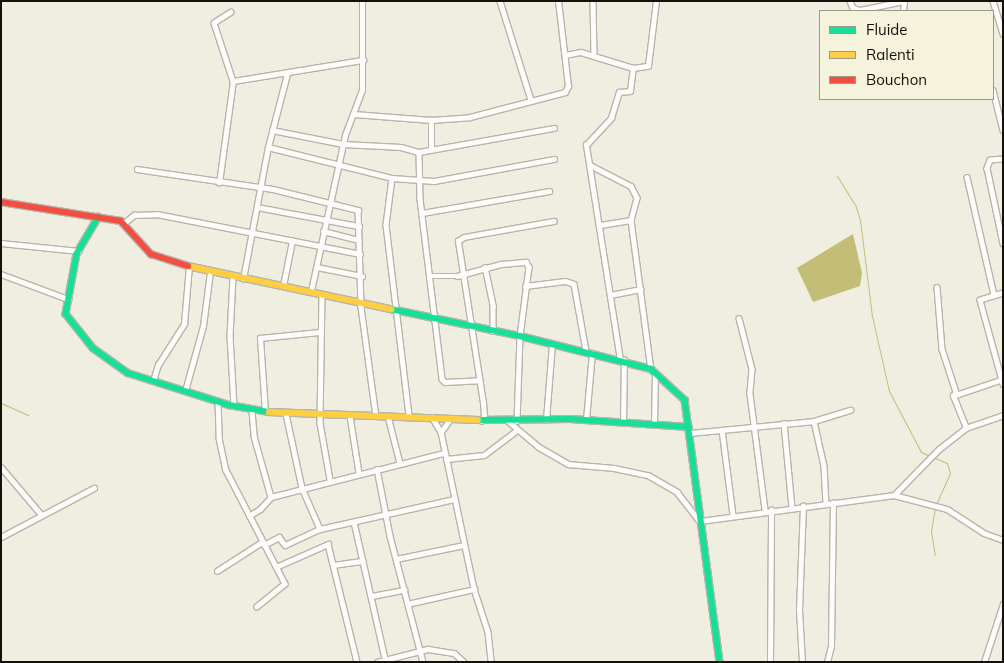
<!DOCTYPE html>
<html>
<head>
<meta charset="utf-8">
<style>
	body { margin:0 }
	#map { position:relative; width:1004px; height:663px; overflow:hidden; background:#efeee1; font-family:Mulish,sans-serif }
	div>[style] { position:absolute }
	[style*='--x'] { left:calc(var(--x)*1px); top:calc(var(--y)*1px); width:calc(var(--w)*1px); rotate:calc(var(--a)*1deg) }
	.water>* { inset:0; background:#c3bd78 }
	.stream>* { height:1px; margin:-0.5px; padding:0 0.5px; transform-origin:0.5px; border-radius:0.5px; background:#c3bd78 }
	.roads { filter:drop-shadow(1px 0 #b6b5ab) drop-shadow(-1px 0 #b6b5ab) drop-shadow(0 1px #b6b5ab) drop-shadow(0 -1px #b6b5ab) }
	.street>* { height:4.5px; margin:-2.25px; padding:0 2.25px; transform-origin:2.25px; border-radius:2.25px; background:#fdfcfa }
	.fast>* { height:5.5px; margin:-2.75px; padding:0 2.75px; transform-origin:2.75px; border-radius:2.75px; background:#16e098 }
	.slow>* { height:5.5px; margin:-2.75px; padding:0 2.75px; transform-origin:2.75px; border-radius:2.75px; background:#ffcf43 }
	.jam>* { height:5.5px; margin:-2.75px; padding:0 2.75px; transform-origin:2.75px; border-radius:2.75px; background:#f24e42 }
	span { translate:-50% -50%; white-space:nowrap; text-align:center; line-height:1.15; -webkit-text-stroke:4px #f5f3db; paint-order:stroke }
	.frame { position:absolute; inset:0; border:2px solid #13120a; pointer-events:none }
	.legend { position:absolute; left:819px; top:10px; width:175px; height:90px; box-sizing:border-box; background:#f5f3db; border:1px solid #9b9987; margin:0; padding:6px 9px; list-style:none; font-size:15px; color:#13120a }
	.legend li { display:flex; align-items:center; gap:10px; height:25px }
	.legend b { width:25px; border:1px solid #9b9987 }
</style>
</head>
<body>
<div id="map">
	<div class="water">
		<div style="clip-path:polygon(853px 234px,862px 273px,860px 286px,813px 302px,797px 268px)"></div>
	</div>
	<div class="stream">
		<div style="--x:837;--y:176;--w:36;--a:58"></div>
		<div style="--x:856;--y:207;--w:14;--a:73"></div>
		<div style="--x:860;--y:220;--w:97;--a:82.9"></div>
		<div style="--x:872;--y:316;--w:77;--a:77.2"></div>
		<div style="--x:889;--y:391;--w:69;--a:62.3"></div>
		<div style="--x:921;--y:452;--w:28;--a:23"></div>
		<div style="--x:947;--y:463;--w:10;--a:73"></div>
		<div style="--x:950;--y:473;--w:34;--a:114"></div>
		<div style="--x:1;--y:403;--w:30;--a:24"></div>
		<div style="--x:935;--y:508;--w:23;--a:100"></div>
		<div style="--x:931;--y:531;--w:24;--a:81"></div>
	</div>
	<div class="roads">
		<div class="street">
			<div style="--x:500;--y:1;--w:104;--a:72.6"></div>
			<div style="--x:593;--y:1;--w:55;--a:89"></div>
			<div style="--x:850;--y:1;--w:8;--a:67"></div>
			<div style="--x:853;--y:8;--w:7;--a:16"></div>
			<div style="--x:860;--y:10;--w:45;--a:-11.6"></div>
			<div style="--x:993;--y:1;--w:34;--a:73"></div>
			<div style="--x:903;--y:11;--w:10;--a:-84"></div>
			<div style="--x:231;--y:12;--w:20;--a:147"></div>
			<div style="--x:214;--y:23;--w:61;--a:71.9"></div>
			<div style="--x:233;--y:81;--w:132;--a:-9.2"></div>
			<div style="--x:565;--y:55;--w:16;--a:-11"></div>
			<div style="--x:581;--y:52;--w:54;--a:17.1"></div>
			<div style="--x:993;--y:90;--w:41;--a:76"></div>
			<div style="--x:354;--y:114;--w:77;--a:4.5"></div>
			<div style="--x:431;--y:120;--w:39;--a:-4"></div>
			<div style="--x:470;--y:117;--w:98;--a:-14.7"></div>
			<div style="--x:565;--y:92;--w:7;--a:-63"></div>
			<div style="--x:568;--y:86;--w:86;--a:-96.7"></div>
			<div style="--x:272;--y:130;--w:72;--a:11.2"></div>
			<div style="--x:343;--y:144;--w:58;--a:3"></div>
			<div style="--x:401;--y:147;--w:19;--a:16"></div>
			<div style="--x:419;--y:152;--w:137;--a:-10.1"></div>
			<div style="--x:268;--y:147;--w:128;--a:14"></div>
			<div style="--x:392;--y:178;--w:42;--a:4.1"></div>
			<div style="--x:434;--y:181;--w:122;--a:-10.4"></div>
			<div style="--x:431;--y:150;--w:30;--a:-90"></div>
			<div style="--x:419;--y:152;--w:47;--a:88.8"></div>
			<div style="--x:420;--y:199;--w:181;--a:83"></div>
			<div style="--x:442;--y:379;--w:4;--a:45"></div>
			<div style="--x:445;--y:382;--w:34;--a:-3"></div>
			<div style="--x:1003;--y:159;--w:13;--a:176"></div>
			<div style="--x:990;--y:160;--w:9;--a:111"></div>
			<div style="--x:987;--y:168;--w:77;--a:78"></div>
			<div style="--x:590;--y:165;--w:46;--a:27.1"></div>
			<div style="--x:631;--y:186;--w:13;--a:63"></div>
			<div style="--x:637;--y:198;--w:23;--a:105"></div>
			<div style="--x:631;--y:220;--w:150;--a:82.4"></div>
			<div style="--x:137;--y:169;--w:137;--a:8.4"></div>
			<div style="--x:273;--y:189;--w:88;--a:13.9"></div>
			<div style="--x:358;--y:210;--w:97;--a:88.2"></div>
			<div style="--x:361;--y:307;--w:110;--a:82.2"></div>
			<div style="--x:967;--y:177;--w:121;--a:77.1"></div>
			<div style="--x:392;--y:178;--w:47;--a:97.3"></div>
			<div style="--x:386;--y:225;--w:191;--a:83.1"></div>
			<div style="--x:219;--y:183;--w:103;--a:-82.2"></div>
			<div style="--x:257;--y:207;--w:104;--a:10.6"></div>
			<div style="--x:422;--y:213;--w:129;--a:-9.8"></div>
			<div style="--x:124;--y:223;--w:13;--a:-39"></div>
			<div style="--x:134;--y:215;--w:23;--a:-2"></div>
			<div style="--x:157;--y:214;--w:207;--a:11.1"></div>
			<div style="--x:600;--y:225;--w:31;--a:-9"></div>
			<div style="--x:323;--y:231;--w:37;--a:14"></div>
			<div style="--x:1;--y:243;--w:78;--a:5.9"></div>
			<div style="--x:317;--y:267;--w:46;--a:11.3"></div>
			<div style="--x:485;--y:267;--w:40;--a:78"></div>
			<div style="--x:493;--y:306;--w:25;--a:90"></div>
			<div style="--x:1;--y:274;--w:72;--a:20.5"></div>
			<div style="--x:429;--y:276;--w:28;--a:0"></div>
			<div style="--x:457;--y:276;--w:46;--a:-15.3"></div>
			<div style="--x:501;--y:264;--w:25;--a:-5"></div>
			<div style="--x:526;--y:262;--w:6;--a:59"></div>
			<div style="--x:529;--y:267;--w:70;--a:97.4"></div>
			<div style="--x:520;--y:336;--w:85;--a:92"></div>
			<div style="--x:233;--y:277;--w:59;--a:92.9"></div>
			<div style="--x:230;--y:336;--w:70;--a:86.7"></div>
			<div style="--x:243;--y:279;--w:134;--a:-79.3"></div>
			<div style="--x:268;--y:147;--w:75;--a:-75.4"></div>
			<div style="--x:283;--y:286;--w:46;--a:-78.7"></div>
			<div style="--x:525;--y:286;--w:40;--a:-7.1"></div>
			<div style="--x:565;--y:281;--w:9;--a:18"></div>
			<div style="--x:574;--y:284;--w:68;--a:79.8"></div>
			<div style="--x:937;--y:287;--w:62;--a:85.4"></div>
			<div style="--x:942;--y:349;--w:45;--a:72"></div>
			<div style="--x:311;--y:291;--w:160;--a:-77.7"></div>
			<div style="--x:345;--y:135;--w:48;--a:-69.3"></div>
			<div style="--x:362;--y:90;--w:89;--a:-90"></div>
			<div style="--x:1003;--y:293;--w:24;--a:163"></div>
			<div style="--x:980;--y:300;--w:87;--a:74.7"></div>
			<div style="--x:322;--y:294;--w:129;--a:90.9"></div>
			<div style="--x:320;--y:423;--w:58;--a:80"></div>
			<div style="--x:610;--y:295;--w:31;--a:-11"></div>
			<div style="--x:739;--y:318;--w:53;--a:75.7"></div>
			<div style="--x:752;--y:369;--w:25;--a:95"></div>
			<div style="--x:750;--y:394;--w:117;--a:82.6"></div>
			<div style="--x:620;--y:360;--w:218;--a:-99"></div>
			<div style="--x:586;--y:145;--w:37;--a:-47"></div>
			<div style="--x:611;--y:118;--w:27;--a:-73"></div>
			<div style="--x:619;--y:92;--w:11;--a:-5"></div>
			<div style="--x:630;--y:91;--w:23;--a:-83"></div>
			<div style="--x:633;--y:68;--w:15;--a:-8"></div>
			<div style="--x:648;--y:66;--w:65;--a:-83"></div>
			<div style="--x:153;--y:381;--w:17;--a:-73"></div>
			<div style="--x:158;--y:365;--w:49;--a:-57.6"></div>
			<div style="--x:184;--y:324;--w:58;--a:-85.1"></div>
			<div style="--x:185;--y:391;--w:67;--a:-74.5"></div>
			<div style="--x:203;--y:326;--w:54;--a:-82.6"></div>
			<div style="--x:218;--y:402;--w:36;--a:88"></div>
			<div style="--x:219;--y:438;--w:33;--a:78"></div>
			<div style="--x:226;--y:470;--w:128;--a:62.6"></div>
			<div style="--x:285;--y:584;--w:36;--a:141"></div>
			<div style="--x:252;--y:411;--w:25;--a:85"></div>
			<div style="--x:254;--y:436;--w:63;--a:74.4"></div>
			<div style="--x:265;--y:412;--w:74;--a:-93.9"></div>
			<div style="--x:260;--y:338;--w:59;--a:-5.8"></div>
			<div style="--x:286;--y:414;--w:76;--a:77.8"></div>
			<div style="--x:302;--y:488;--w:45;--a:66.3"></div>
			<div style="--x:350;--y:416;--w:58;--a:81"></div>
			<div style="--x:388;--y:416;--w:49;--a:75.7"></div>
			<div style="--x:432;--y:417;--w:17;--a:59"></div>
			<div style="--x:441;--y:432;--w:160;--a:78.1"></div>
			<div style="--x:474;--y:589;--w:45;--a:72"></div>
			<div style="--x:488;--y:632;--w:30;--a:84"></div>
			<div style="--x:546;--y:420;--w:76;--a:-85.5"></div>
			<div style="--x:586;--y:420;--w:67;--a:-84.9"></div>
			<div style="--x:481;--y:421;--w:6;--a:-59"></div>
			<div style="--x:484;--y:416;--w:13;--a:-94"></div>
			<div style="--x:483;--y:403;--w:164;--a:-98.8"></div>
			<div style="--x:458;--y:241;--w:7;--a:-34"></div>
			<div style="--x:464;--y:237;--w:91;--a:-10.1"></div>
			<div style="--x:508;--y:421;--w:40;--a:40"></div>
			<div style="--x:539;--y:447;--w:34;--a:30"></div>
			<div style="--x:568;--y:464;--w:46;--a:5"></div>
			<div style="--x:614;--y:468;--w:35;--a:12"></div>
			<div style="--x:648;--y:475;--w:34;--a:30"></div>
			<div style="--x:677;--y:492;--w:37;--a:52"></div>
			<div style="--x:700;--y:521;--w:196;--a:-7.6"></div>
			<div style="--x:894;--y:495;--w:55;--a:14.8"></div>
			<div style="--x:947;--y:509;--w:44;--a:33"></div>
			<div style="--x:984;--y:533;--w:20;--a:20"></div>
			<div style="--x:814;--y:421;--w:46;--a:77.5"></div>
			<div style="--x:824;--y:466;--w:37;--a:87"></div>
			<div style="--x:623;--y:422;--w:62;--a:-89.1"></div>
			<div style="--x:784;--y:423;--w:84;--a:84.6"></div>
			<div style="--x:654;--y:424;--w:51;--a:-88.9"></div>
			<div style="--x:966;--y:428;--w:35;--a:-112"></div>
			<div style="--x:953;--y:396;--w:53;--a:-18.8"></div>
			<div style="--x:722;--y:430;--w:86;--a:82.6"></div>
			<div style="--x:441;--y:432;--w:16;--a:-55"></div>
			<div style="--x:690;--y:433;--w:125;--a:-5.5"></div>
			<div style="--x:814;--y:421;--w:38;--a:-17"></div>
			<div style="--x:446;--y:459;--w:38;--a:-6"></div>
			<div style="--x:484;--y:455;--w:41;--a:-37.1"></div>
			<div style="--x:1;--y:467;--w:62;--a:49.6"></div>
			<div style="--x:377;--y:469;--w:68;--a:79"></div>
			<div style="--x:390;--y:536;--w:130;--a:75.3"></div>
			<div style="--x:894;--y:495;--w:64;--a:-45.6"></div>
			<div style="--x:939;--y:449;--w:34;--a:-38"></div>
			<div style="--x:966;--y:428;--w:39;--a:-19"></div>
			<div style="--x:249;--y:516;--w:13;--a:-32"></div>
			<div style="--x:260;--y:509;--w:16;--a:-47"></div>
			<div style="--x:271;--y:497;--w:179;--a:-14.3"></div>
			<div style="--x:354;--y:522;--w:140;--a:77.2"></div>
			<div style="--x:1;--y:537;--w:105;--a:-27.8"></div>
			<div style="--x:264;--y:545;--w:17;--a:-28"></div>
			<div style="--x:279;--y:537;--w:10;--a:53"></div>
			<div style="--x:285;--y:545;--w:38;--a:-25"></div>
			<div style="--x:320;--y:529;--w:137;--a:-12.6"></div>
			<div style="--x:396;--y:559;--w:69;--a:-11.6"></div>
			<div style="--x:333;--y:565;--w:30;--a:-8"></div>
			<div style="--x:276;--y:567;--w:57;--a:-23.9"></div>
			<div style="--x:328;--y:544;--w:122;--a:76.2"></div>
			<div style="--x:217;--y:571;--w:54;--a:-32.8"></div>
			<div style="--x:372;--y:596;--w:33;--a:-11"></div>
			<div style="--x:407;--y:604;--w:69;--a:-12.6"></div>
			<div style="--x:377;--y:662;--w:53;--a:-14.3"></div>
			<div style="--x:428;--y:649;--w:26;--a:9"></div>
			<div style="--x:454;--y:653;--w:13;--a:42"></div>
			<div style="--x:770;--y:662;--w:152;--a:-89.6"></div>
			<div style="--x:802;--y:662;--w:52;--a:-93.3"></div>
			<div style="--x:799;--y:610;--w:104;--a:-87.8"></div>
			<div style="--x:827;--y:662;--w:16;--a:-76"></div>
			<div style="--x:831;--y:646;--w:143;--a:-89.2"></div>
			<div style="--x:984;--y:662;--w:61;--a:-71.9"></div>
		</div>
		<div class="fast">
			<div style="--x:99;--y:217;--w:43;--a:120.7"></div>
			<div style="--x:77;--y:254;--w:61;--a:100.4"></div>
			<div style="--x:66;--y:314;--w:43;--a:51.5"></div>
			<div style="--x:93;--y:348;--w:43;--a:35.5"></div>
			<div style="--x:128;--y:373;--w:106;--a:17.6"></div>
			<div style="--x:229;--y:405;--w:41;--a:9.9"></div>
			<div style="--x:391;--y:309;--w:132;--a:11.8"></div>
			<div style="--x:520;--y:336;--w:135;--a:14.1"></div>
			<div style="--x:651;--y:369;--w:46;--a:42.4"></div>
			<div style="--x:685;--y:400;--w:264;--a:82.4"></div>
			<div style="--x:478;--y:420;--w:92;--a:-0.6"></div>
			<div style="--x:570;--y:419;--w:119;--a:3.8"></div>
		</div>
		<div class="slow">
			<div style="--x:188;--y:266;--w:208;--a:12"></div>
			<div style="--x:269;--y:412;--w:209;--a:2.2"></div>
		</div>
		<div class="jam">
			<div style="--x:1;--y:202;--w:121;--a:9"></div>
			<div style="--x:121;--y:221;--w:45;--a:47.7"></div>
			<div style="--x:151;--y:254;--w:39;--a:18"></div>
		</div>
	</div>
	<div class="frame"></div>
	<ul class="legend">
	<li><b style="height:6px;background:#16e098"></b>Fluide</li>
	<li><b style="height:6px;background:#ffcf43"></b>Ralenti</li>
	<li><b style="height:6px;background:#f24e42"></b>Bouchon</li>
	</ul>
</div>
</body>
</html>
